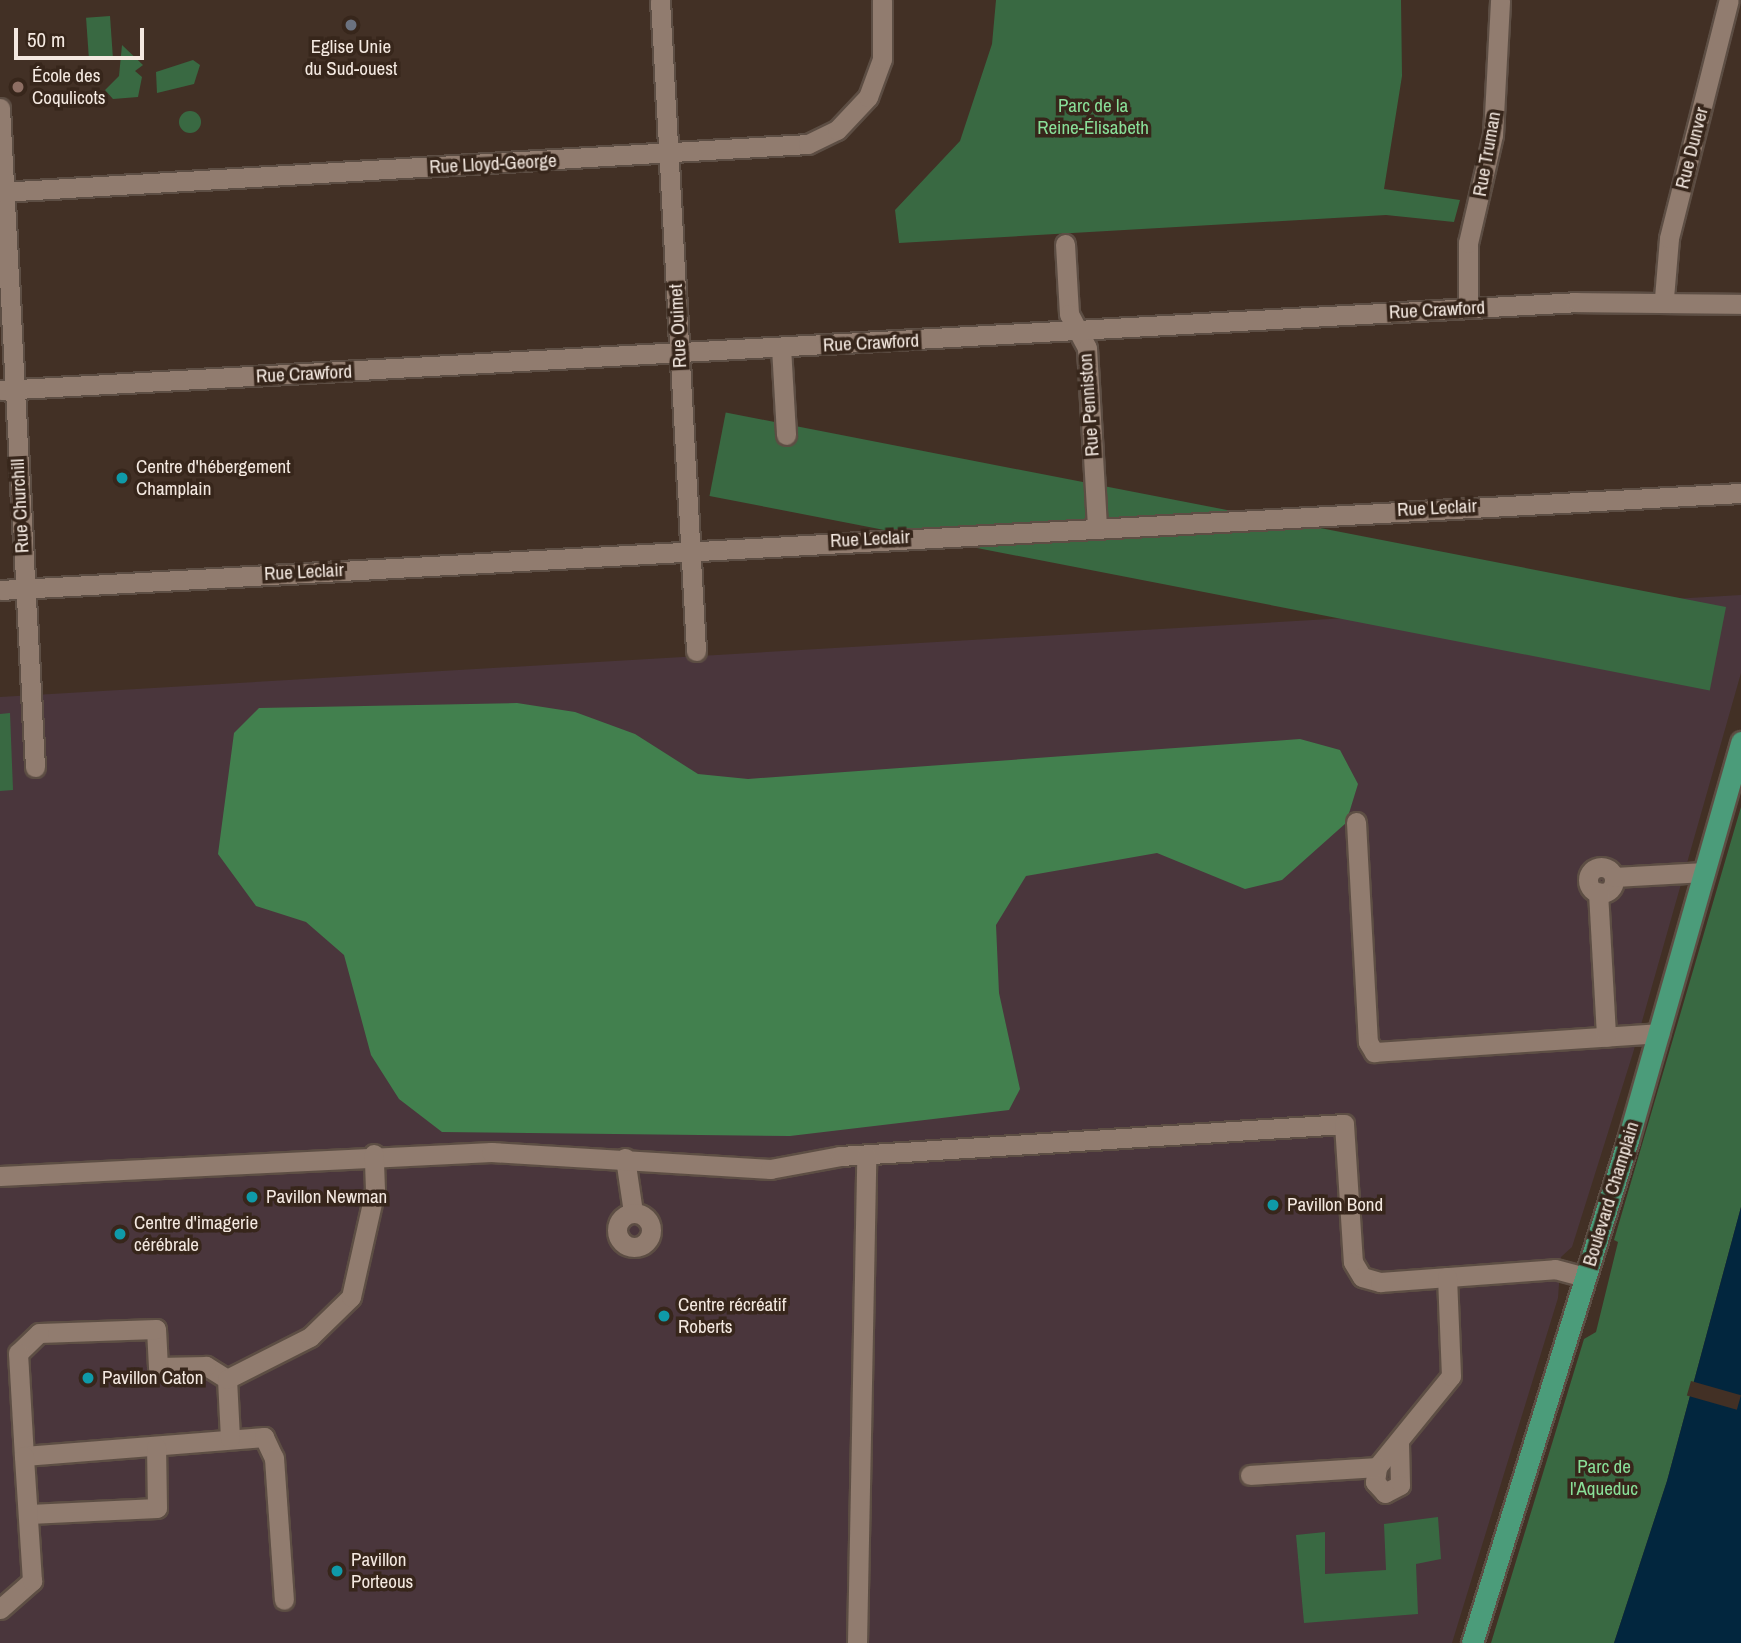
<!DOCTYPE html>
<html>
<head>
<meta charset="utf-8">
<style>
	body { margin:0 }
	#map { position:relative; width:1741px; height:1643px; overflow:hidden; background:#423025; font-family:"Archivo Narrow",sans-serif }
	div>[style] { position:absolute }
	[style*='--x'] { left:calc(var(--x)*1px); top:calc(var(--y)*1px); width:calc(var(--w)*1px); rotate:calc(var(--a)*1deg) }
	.medical>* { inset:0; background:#4a363c }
	.green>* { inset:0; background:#396942; transform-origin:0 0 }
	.round { border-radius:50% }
	.forest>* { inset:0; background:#42804e }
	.water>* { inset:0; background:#02263e }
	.pier>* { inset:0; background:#423025; transform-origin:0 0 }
	.roads { filter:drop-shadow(2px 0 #5d4e44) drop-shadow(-2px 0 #5d4e44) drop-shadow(0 2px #5d4e44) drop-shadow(0 -2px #5d4e44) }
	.minor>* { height:19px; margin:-9.5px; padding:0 9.5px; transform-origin:9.5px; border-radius:9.5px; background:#917c6f }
	.minor>.ring { margin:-9.5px; padding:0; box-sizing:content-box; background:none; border:19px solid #917c6f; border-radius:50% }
	.major>* { height:21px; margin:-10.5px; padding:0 10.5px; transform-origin:10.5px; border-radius:10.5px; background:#4b9c7a }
	.dots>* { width:19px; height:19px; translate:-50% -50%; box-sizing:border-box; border:4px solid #37261b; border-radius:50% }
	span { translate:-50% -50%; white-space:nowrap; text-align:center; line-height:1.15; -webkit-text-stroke:7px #37261b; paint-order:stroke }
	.poi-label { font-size:19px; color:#f4e9e1 }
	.left { translate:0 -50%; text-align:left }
	.park-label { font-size:19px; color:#89df98 }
	.street-label { font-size:19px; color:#f4e9e1 }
	.scale { position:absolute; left:14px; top:28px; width:130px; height:32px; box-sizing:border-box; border:4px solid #f4e9e1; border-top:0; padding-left:9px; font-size:21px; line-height:24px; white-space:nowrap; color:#f4e9e1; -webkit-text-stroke:5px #37261b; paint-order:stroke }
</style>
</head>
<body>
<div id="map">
	<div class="medical">
		<div style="clip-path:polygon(1741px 595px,1741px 673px,1633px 1053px,1572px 1247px,1561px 1257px,1558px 1298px,1452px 1643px,0 1643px,0 697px)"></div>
	</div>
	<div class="green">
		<div style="clip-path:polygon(996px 0,1401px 0,1402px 76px,1384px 189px,1460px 200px,1454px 222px,1386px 215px,899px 243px,895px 210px,960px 141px,992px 44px)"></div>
		<div style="left:110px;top:16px;width:41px;height:24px;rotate:86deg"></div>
		<div style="clip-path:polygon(122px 45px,143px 65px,135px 71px,142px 77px,138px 97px,113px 99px,105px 90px,119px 76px)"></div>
		<div style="clip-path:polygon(193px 60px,200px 65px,194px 84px,157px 93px,156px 72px)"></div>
		<div class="round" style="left:179px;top:111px;width:22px;height:22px"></div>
		<div style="left:1726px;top:607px;width:85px;height:1019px;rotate:101deg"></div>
		<div style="clip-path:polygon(10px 713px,13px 790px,0 791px,0 714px)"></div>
		<div style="clip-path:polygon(1741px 807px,1741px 1207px,1667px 1481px,1614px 1643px,1491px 1643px,1584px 1339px,1596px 1332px,1618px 1242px,1614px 1240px)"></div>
		<div style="clip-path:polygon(1438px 1517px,1441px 1559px,1416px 1564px,1418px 1614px,1304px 1623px,1296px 1535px,1325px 1532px,1325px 1574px,1386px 1570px,1384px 1524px)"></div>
	</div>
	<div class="forest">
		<div style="clip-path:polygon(517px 703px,575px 712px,635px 734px,698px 774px,748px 779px,1300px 739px,1340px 750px,1358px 784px,1346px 823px,1282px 880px,1245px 889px,1157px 853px,1026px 876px,996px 925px,999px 993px,1020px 1089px,1009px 1110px,790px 1136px,442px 1132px,399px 1099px,371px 1055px,344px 955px,306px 922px,256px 906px,218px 854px,234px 733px,259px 708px)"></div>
	</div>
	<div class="water">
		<div style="clip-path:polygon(1741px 1207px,1741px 1643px,1614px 1643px,1667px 1481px)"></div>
	</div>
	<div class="pier">
		<div style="left:1691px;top:1381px;width:52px;height:15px;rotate:16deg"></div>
	</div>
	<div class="roads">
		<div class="minor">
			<div style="--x:660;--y:0;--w:652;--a:86.83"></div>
			<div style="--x:0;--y:108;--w:660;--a:86.96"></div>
			<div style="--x:0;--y:192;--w:809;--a:-3.4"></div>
			<div style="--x:808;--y:144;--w:32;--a:-26"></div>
			<div style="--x:837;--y:130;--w:45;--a:-46.8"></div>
			<div style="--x:868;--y:97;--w:40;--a:-69.8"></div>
			<div style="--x:882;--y:59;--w:59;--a:-90"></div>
			<div style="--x:1065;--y:244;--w:70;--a:86.7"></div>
			<div style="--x:1069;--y:314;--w:38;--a:62"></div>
			<div style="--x:1087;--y:348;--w:179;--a:86.8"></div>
			<div style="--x:1664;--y:298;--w:60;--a:-85.2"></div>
			<div style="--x:1669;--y:238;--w:245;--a:-75.9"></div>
			<div style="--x:1468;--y:308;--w:65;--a:-90"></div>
			<div style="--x:1468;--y:243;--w:111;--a:-77"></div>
			<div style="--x:1493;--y:135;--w:135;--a:-87"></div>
			<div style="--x:781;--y:347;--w:88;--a:86.7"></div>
			<div style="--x:0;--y:390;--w:1579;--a:-3.19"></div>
			<div style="--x:1577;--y:302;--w:164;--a:0.7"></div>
			<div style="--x:0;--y:590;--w:1744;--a:-3.19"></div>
			<div style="--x:1356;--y:822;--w:220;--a:86.9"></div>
			<div style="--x:1368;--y:1042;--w:12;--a:59"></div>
			<div style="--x:1374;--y:1052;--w:286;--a:-3.8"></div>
			<div class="ring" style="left:1588px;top:867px;width:7px;height:7px"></div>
			<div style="--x:1614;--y:877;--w:91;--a:-3.1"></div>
			<div style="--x:1598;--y:892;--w:145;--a:86.8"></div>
			<div style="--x:625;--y:1158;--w:55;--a:81.6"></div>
			<div style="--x:0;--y:1176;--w:492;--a:-2.8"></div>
			<div style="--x:491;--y:1152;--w:280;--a:3.5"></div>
			<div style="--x:770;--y:1169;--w:71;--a:-10.5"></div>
			<div style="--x:840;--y:1156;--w:505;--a:-3.63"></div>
			<div style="--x:1344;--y:1124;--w:138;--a:86.3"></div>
			<div style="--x:1353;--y:1262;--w:17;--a:59"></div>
			<div style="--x:1362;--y:1277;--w:19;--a:16"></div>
			<div style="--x:1380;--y:1282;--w:175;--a:-4.2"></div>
			<div style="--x:1555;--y:1269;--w:31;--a:15"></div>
			<div class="ring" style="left:617px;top:1213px;width:15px;height:15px"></div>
			<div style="--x:227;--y:1379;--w:25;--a:-148"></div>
			<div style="--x:206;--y:1366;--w:48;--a:178.8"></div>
			<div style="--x:158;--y:1367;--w:38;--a:-93"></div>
			<div style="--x:156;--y:1329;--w:117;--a:178"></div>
			<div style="--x:39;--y:1333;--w:29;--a:136"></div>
			<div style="--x:18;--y:1353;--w:103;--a:86.7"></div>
			<div style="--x:24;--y:1456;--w:241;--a:-4.5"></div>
			<div style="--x:264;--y:1437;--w:23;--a:65"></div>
			<div style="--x:274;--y:1458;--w:142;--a:86"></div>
			<div style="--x:230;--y:1438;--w:59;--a:-92.9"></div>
			<div style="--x:227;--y:1379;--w:93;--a:-26.8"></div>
			<div style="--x:310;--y:1337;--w:57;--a:-44.3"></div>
			<div style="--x:351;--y:1297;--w:110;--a:-77.4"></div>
			<div style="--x:375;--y:1190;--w:36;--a:-92"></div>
			<div style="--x:1399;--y:1443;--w:42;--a:88.6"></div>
			<div style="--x:1400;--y:1485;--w:17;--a:152"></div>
			<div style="--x:1385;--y:1493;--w:15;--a:-132"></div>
			<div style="--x:1375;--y:1482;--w:15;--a:-82"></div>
			<div style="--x:1377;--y:1467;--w:117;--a:-50.9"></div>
			<div style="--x:1451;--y:1376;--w:99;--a:-92.3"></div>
			<div style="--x:1250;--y:1475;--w:127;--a:-3.6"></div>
			<div style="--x:29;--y:1514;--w:128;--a:-2.7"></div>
			<div style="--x:157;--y:1508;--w:61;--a:-90.9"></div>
			<div style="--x:0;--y:1609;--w:43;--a:-41.2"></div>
			<div style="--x:32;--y:1581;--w:125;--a:-93.7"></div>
			<div style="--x:857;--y:1643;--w:487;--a:-88.9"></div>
		</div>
		<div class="major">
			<div style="--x:1472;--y:1643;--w:527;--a:-72.77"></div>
			<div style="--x:1628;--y:1140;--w:414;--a:-74.1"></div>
		</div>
	</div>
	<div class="dots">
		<div style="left:351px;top:25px;background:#6b7280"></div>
		<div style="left:18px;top:87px;background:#8d6e63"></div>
		<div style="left:122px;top:478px;background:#0f9aa8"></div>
		<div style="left:252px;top:1197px;background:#0f9aa8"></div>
		<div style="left:1273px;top:1205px;background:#0f9aa8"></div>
		<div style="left:120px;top:1234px;background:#0f9aa8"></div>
		<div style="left:664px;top:1316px;background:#0f9aa8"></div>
		<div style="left:88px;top:1378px;background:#0f9aa8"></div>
		<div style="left:337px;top:1571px;background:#0f9aa8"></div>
	</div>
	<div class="poi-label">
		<span style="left:351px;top:58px">Eglise Unie<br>du Sud-ouest</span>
		<span class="left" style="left:32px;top:87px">École des<br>Coqulicots</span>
		<span class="left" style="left:136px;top:478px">Centre d'hébergement<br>Champlain</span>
		<span class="left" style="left:266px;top:1197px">Pavillon Newman</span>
		<span class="left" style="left:1287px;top:1205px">Pavillon Bond</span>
		<span class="left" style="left:134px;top:1234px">Centre d'imagerie<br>cérébrale</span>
		<span class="left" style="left:678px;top:1316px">Centre récréatif<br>Roberts</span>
		<span class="left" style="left:102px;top:1378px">Pavillon Caton</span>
		<span class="left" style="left:351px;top:1571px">Pavillon<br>Porteous</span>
	</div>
	<div class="park-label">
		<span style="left:1093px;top:117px">Parc de la<br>Reine-Élisabeth</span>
		<span style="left:1604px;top:1478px">Parc de<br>l'Aqueduc</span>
	</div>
	<div class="street-label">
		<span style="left:1692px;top:148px;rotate:-76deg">Rue Dunver</span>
		<span style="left:1487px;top:154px;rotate:-80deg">Rue Truman</span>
		<span style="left:493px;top:164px;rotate:-3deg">Rue Lloyd-George</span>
		<span style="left:1437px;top:310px;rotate:-3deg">Rue Crawford</span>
		<span style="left:678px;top:326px;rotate:-93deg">Rue Ouimet</span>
		<span style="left:871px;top:343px;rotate:-3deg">Rue Crawford</span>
		<span style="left:304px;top:374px;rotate:-3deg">Rue Crawford</span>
		<span style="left:1089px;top:405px;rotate:-94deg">Rue Penniston</span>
		<span style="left:20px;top:506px;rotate:-93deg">Rue Churchill</span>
		<span style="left:1437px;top:508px;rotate:-3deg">Rue Leclair</span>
		<span style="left:870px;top:539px;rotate:-3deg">Rue Leclair</span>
		<span style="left:304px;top:572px;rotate:-3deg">Rue Leclair</span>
		<span style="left:1611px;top:1194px;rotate:-73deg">Boulevard Champlain</span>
	</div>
	<div class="scale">50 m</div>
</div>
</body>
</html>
